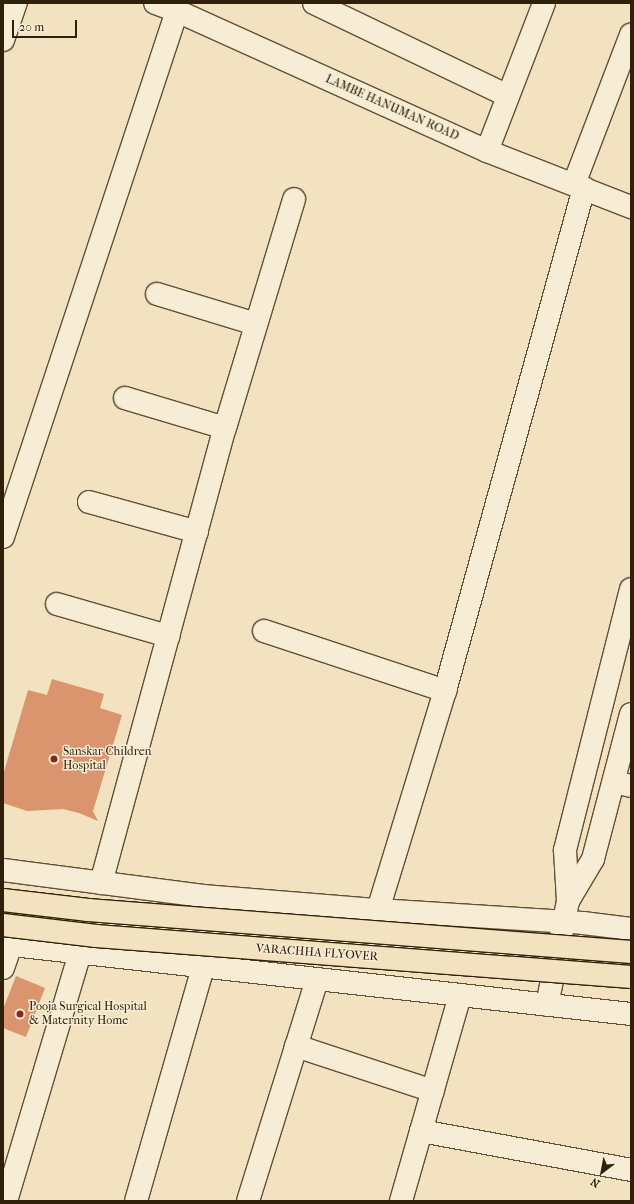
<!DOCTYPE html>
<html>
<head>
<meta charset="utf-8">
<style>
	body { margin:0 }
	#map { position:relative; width:634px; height:1204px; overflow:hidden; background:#f2e2bf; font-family:"IM FELL French Canon",serif }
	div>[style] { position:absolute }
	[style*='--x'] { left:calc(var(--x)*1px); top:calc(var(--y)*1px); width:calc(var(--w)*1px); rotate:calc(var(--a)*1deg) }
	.building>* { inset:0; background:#da946e }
	.roads { filter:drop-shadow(1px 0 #615036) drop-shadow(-1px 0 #615036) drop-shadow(0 1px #615036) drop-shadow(0 -1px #615036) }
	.minor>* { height:22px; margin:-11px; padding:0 11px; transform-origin:11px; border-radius:11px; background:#f7ecd5 }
	.tertiary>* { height:22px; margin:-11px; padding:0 11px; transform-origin:11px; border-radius:11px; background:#f7ecd5 }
	.secondary>* { height:22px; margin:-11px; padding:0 11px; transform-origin:11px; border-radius:11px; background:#f7ecd5 }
	.bridges { filter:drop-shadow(1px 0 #312009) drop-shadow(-1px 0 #312009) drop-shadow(0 1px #312009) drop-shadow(0 -1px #312009) }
	.primary-bridge>* { height:22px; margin:-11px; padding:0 11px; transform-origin:11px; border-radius:11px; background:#f2e2bf }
	.dots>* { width:11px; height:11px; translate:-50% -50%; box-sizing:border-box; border:2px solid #f7ecd5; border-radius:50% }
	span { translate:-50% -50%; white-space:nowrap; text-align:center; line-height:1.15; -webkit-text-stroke:3px #f7ecd5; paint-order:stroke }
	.street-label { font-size:12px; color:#312009 }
	.poi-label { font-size:12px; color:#312009 }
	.left { translate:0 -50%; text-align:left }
	.frame { position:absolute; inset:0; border:4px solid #312009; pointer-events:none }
	.north { position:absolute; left:582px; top:1152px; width:40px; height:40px; -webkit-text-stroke:3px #f7ecd5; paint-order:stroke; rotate:212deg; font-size:11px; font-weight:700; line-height:16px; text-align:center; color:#312009 }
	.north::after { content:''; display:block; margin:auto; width:14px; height:18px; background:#312009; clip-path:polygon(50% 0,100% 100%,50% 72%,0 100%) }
	.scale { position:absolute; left:12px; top:20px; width:65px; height:18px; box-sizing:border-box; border:2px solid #312009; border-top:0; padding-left:5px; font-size:12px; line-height:14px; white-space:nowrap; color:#312009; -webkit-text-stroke:3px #f7ecd5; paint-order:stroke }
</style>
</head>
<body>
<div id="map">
	<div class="building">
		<div style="clip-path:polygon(52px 679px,104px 694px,100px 708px,122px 715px,93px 811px,98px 821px,79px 813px,63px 809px,27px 811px,3px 803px,3px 775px,28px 690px,47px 695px)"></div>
		<div style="clip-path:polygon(16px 976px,45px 988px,26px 1037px,3px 1028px,3px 1009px)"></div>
	</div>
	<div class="roads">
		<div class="minor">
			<div style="--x:314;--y:3;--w:215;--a:25.6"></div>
			<div style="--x:3;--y:40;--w:39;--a:-71"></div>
			<div style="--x:487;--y:151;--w:159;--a:-68.9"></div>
			<div style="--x:574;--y:184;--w:160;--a:-69.1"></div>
			<div style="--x:157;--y:294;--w:103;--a:16.9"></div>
			<div style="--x:125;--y:398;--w:104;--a:16.7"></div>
			<div style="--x:89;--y:502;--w:112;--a:15.5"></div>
			<div style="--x:3;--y:537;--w:554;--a:-71.7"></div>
			<div style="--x:57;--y:604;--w:116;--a:16.1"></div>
			<div style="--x:264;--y:631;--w:191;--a:18.3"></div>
			<div style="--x:614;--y:782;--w:17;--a:13"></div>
			<div style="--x:101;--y:883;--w:472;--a:-74.8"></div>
			<div style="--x:225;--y:428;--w:239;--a:-73.2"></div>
			<div style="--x:378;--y:910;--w:229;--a:-73"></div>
			<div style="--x:445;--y:691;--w:522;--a:-74.55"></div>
			<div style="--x:3;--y:968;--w:24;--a:-71"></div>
			<div style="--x:296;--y:1046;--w:144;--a:18.2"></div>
			<div style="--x:421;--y:1131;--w:214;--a:10.5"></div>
			<div style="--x:6;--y:1201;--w:259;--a:-73.4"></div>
			<div style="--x:136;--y:1201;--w:243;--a:-74"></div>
			<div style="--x:248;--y:1201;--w:232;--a:-72.7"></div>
			<div style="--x:401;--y:1201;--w:214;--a:-74"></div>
		</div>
		<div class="tertiary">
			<div style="--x:3;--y:870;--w:202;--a:7.4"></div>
			<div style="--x:203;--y:896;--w:176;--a:4.6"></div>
			<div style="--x:378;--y:910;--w:205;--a:3.6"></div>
			<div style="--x:583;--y:923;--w:48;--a:7.1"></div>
			<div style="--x:568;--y:901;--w:49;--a:-59.2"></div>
			<div style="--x:593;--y:859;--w:150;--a:-75.3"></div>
			<div style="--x:3;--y:944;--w:632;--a:6.36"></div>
			<div style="--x:547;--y:1005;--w:106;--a:-78.6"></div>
			<div style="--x:568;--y:901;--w:51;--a:-93.4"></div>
			<div style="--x:565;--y:850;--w:269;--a:-75.8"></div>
		</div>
		<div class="secondary">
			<div style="--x:155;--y:3;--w:23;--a:20"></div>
			<div style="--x:177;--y:11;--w:340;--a:24.3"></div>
			<div style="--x:487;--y:151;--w:155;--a:21.3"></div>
		</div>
	</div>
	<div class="bridges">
		<div class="primary-bridge">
			<div style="--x:3;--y:900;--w:86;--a:6.7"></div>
			<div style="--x:88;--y:910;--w:545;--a:4.42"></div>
			<div style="--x:3;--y:925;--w:94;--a:6.7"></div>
			<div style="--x:96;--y:936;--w:537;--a:4.38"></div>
		</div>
	</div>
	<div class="dots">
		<div style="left:54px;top:759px;background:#8f2418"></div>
		<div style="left:20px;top:1014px;background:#8f2418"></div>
	</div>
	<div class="street-label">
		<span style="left:392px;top:108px;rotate:24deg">LAMBE HANUMAN ROAD</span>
		<span style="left:317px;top:953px;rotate:4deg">VARACHHA FLYOVER</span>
	</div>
	<div class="poi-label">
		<span class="left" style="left:63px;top:759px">Sanskar Children<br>Hospital</span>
		<span class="left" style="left:29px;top:1014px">Pooja Surgical Hospital<br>&amp; Maternity Home</span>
	</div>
	<div class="frame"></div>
	<div class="north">N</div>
	<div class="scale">20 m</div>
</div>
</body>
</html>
